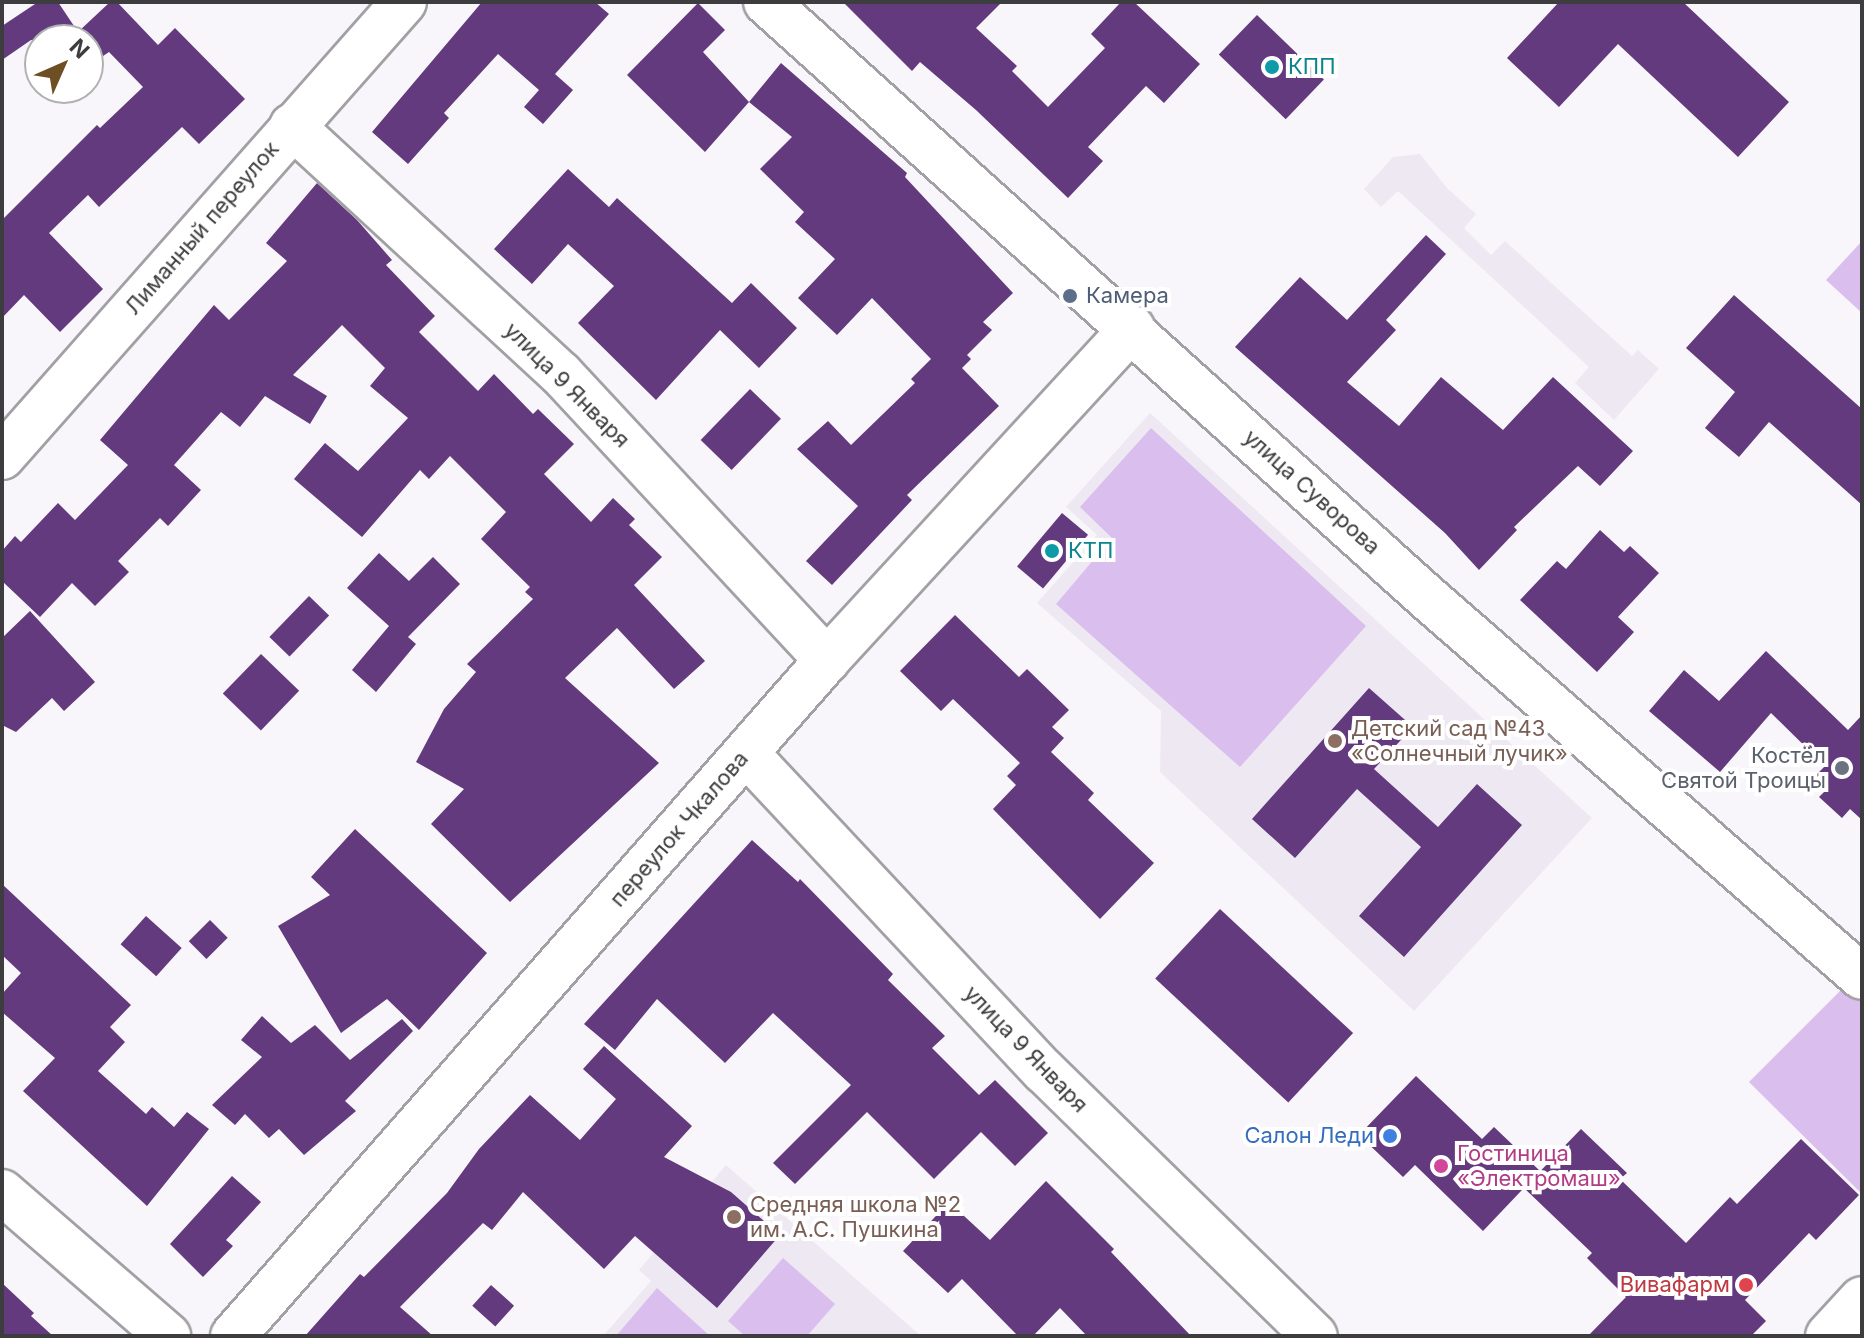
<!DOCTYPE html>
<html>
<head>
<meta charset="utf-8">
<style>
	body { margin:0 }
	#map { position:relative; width:1864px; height:1338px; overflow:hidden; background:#f8f6fa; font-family:Inter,sans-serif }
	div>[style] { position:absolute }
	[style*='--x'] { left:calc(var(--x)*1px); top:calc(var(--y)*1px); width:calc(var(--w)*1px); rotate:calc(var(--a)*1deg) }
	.built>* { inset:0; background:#eee8f3 }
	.green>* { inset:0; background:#dabeed }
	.building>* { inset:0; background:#633a7d; transform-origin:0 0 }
	.roads { filter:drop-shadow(2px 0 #a2a0a4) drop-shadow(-2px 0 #a2a0a4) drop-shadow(0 2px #a2a0a4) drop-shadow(0 -2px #a2a0a4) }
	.minor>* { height:44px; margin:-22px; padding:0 22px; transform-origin:22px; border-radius:22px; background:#fff }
	.dots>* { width:22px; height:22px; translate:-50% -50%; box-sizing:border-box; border:4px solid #fff; border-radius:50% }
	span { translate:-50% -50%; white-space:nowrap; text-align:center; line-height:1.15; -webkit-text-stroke:8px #fff; paint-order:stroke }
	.culture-label { font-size:22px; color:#0d838f }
	.left { translate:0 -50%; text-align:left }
	.street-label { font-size:22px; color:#3d3c3e }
	.service-label { font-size:22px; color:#4e5e75 }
	.education-label { font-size:22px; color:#785e54 }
	.worship-label { font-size:22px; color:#5b616d }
	.right { translate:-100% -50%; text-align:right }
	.shop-label { font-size:22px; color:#366cbe }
	.hotel-label { font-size:22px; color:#b23c85 }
	.health-label { font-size:22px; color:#be3a42 }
	.frame { position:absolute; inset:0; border:4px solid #3d3c3e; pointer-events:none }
	.north { position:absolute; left:24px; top:24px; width:80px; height:80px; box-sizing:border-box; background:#fff; border:2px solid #b1b1b2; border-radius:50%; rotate:45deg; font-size:22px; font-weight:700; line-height:32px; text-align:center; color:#3d3c3e }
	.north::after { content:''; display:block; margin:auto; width:28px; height:36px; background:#6e4f24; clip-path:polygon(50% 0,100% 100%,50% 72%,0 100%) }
</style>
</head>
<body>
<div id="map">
	<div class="built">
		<div style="clip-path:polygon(1420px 154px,1447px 188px,1476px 214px,1464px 228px,1491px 255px,1505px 241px,1632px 356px,1638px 350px,1659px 369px,1614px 420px,1575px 383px,1589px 367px,1398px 191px,1381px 207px,1364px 189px,1393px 157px)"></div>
		<div style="clip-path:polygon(1150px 413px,1592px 818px,1414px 1011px,1160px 772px,1161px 711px,1037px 603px,1097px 535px,1066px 507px)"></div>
		<div style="clip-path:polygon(726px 1165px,921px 1336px,603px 1336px,651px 1281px,639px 1270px)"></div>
	</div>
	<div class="green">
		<div style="clip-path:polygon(1862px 241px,1862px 313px,1826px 280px)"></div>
		<div style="clip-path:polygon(1151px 428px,1366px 626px,1240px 767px,1056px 604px,1112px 538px,1080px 507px)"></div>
		<div style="clip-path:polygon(1845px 986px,1862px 1002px,1862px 1194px,1749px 1082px)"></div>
		<div style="clip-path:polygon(783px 1258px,835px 1304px,807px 1336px,745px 1336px,728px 1321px)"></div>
		<div style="clip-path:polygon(657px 1288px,710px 1336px,616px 1336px)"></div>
	</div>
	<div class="building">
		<div style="clip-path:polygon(38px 2px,58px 2px,78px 32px,110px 2px,117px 2px,158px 45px,175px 28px,245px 99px,199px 144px,182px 127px,99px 207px,88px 195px,49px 233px,103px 289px,60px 332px,24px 295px,2px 318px,2px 220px,97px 125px,100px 128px,143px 87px,109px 52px,88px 66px,88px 40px,31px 40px,2px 60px,2px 26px)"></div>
		<div style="clip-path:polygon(482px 2px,595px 2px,609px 14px,555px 74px,573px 90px,543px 124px,524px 107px,539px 90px,498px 54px,444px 113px,449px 118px,408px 164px,372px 132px)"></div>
		<div style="clip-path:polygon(843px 2px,1002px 2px,976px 28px,1017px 66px,1012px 71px,1048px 107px,1105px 48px,1091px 34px,1121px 2px,1134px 2px,1200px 64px,1164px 103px,1146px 86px,1088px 147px,1103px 161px,1068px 198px,976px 110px,920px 62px,912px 71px)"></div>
		<div style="clip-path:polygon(1559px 2px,1683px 2px,1789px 102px,1738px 157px,1618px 44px,1559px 107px,1507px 58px)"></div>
		<div style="clip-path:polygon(698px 3px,725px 30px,703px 52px,749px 102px,705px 152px,627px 75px)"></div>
		<div style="left:1257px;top:15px;width:93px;height:55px;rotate:44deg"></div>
		<div style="clip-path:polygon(781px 63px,907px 173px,905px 177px,1013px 293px,983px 322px,992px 330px,967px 355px,971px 359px,962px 368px,999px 406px,907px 495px,912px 500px,832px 585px,806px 561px,858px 506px,797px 449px,828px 421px,851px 445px,915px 383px,911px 379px,931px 359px,872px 298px,837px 335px,798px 298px,835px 259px,795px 222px,804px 212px,760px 169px,792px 137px,749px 102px)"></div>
		<div style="clip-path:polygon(568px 169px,609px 207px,617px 198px,732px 303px,751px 283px,797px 328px,759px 368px,720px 330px,656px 400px,578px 323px,614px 286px,568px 244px,532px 284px,494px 249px)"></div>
		<div style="clip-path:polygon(317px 183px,357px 220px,392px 260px,386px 265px,435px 316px,419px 332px,478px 391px,494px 374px,533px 414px,538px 409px,574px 444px,544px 474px,591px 522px,613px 498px,635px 519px,629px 525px,662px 557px,634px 585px,705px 661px,674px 689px,617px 628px,565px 678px,659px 763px,510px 902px,431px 824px,464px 789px,416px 762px,444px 709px,476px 672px,467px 664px,533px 599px,525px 592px,530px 587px,481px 539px,506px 512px,450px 456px,429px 479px,420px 470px,362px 537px,294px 479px,325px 443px,358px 471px,408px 418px,370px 386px,385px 368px,342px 325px,293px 375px,327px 396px,310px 424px,265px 396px,240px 427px,221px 412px,174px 465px,201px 490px,168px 526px,160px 518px,118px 561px,129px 572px,95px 606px,72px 583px,40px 617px,2px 581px,2px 551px,15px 536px,21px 542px,58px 503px,75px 520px,128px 465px,100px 440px,214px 305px,229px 320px,287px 261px,266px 243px)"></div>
		<div style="clip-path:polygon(1426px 235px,1446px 254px,1386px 320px,1396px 330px,1347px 382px,1399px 426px,1441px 377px,1503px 430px,1553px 377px,1633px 451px,1600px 486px,1578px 466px,1514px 527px,1517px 530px,1479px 570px,1445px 533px,1235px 347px,1300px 277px,1347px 320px)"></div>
		<div style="clip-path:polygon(1734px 295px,1862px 409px,1862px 505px,1769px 422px,1739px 457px,1705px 428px,1735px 392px,1686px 348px)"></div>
		<div style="left:750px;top:389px;width:43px;height:71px;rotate:44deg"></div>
		<div style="left:1062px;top:513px;width:34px;height:70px;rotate:40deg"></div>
		<div style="clip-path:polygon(1600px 530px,1624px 552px,1630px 546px,1659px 573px,1618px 617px,1634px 632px,1597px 672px,1520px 600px,1557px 561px,1566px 569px)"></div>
		<div style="clip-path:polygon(379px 553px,409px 581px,433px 557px,460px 584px,408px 637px,416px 644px,376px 692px,352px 670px,389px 626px,347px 588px)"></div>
		<div style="left:309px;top:596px;width:28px;height:57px;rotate:44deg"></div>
		<div style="clip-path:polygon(30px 611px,95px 682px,64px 711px,52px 698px,16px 732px,2px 725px,2px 638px)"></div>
		<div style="clip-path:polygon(955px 615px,1019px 677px,1027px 669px,1069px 710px,1052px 727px,1064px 738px,1051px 752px,1094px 793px,1088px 800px,1154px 863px,1100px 919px,993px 809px,1016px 785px,1007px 776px,1020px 763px,953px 699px,941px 711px,900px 671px)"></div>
		<div style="clip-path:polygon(1766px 651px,1848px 730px,1862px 715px,1862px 820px,1850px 809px,1842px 818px,1819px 797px,1828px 788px,1815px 776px,1825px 766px,1771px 713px,1720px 772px,1649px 711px,1684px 670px,1719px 701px)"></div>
		<div style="left:261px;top:654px;width:53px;height:55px;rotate:44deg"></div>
		<div style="clip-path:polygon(1369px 688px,1413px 727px,1374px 769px,1438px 827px,1477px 784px,1522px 825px,1404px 957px,1359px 916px,1421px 847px,1357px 789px,1295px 858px,1252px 819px)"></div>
		<div style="clip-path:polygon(355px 829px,487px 953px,419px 1030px,387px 999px,341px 1033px,278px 926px,330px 895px,311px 877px)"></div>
		<div style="clip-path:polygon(752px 840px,798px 882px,800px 879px,893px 974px,888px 980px,945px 1036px,932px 1048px,979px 1095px,995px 1080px,1048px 1133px,1015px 1166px,981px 1132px,934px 1179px,867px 1112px,795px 1184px,773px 1163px,851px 1085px,773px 1013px,725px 1063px,657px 999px,615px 1050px,584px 1024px)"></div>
		<div style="clip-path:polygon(2px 884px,131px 1005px,110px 1027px,125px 1042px,98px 1071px,146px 1114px,152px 1107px,174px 1127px,187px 1112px,209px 1129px,147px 1206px,23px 1091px,55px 1058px,2px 1012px,2px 994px,21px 973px,2px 955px)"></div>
		<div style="left:1220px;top:909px;width:182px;height:95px;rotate:43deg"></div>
		<div style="left:146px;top:916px;width:48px;height:38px;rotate:42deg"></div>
		<div style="left:210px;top:920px;width:25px;height:30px;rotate:45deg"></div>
		<div style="clip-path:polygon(262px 1016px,291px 1043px,315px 1025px,350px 1060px,402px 1019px,413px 1031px,345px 1101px,356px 1111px,304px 1155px,279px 1129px,269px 1138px,245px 1114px,235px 1125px,212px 1105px,262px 1057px,241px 1040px)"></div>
		<div style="clip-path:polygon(604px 1046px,692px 1126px,664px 1157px,731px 1192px,780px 1235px,717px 1308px,635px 1236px,604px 1269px,523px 1192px,492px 1230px,483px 1223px,400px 1307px,433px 1336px,305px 1336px,360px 1274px,364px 1277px,447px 1193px,479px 1149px,530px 1095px,580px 1140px,616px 1099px,583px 1069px)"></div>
		<div style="clip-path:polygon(1416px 1076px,1482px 1139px,1494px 1127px,1540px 1171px,1483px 1231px,1415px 1165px,1403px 1177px,1359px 1135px)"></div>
		<div style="clip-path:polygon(1581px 1129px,1627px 1173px,1620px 1179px,1686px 1243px,1730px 1197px,1737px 1204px,1801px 1139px,1859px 1195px,1816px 1240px,1809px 1233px,1745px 1300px,1766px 1321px,1751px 1336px,1588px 1336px,1626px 1297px,1587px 1258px,1592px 1253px,1524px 1188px)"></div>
		<div style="clip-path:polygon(232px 1176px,261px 1202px,226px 1240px,233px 1246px,203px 1277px,170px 1244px)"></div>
		<div style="clip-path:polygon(1046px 1181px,1114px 1249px,1111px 1252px,1191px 1336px,1087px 1336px,1060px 1308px,1033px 1336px,1018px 1336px,962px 1279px,948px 1293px,903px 1251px,949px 1202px,990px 1240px)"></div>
		<div style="clip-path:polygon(2px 1283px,34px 1313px,31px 1316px,53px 1336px,2px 1336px)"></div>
		<div style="left:491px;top:1285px;width:31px;height:28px;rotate:42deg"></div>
	</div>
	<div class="roads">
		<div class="minor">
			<div style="--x:766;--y:2;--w:894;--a:42.01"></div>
			<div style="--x:1430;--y:600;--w:573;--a:41.11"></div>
			<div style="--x:292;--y:126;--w:366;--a:42.7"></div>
			<div style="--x:561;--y:374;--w:391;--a:47.1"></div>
			<div style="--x:2;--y:457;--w:607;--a:-48.54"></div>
			<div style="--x:746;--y:753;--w:436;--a:46.9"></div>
			<div style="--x:1044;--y:1071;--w:379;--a:44.4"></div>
			<div style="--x:2;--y:1192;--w:220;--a:40.9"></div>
			<div style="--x:233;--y:1336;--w:900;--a:-48.69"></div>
			<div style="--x:827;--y:660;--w:451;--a:-47.4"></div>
			<div style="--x:1828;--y:1336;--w:50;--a:-47.4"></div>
		</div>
	</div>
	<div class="dots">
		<div style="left:1272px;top:67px;background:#0f9aa8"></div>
		<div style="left:1070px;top:296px;background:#5c6f8a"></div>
		<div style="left:1052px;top:551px;background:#0f9aa8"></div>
		<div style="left:1335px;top:741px;background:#8d6e63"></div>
		<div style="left:1842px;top:768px;background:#6b7280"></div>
		<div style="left:1390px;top:1136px;background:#3f7fe0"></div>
		<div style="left:1441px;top:1166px;background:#d1479c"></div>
		<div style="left:734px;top:1217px;background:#8d6e63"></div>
		<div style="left:1746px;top:1285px;background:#e0444e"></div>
	</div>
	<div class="culture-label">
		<span class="left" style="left:1288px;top:67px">КПП</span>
		<span class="left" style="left:1068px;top:551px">КТП</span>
	</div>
	<div class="street-label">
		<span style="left:202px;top:228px;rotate:-49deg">Лиманный переулок</span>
		<span style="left:567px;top:385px;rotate:45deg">улица 9 Января</span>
		<span style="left:1312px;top:492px;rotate:42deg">улица Суворова</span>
		<span style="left:679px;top:829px;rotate:-49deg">переулок Чкалова</span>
		<span style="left:1026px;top:1049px;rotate:46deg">улица 9 Января</span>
	</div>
	<div class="service-label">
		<span class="left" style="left:1086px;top:296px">Камера</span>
	</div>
	<div class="education-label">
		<span class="left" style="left:1351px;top:741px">Детский сад №43<br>«Солнечный лучик»</span>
		<span class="left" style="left:750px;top:1217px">Средняя школа №2<br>им. А.С. Пушкина</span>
	</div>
	<div class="worship-label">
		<span class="right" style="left:1826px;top:768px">Костёл<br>Святой Троицы</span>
	</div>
	<div class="shop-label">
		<span class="right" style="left:1374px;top:1136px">Салон Леди</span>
	</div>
	<div class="hotel-label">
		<span class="left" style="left:1457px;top:1166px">Гостиница<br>«Электромаш»</span>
	</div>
	<div class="health-label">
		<span class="right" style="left:1730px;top:1285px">Вивафарм</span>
	</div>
	<div class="frame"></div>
	<div class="north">N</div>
</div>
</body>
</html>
